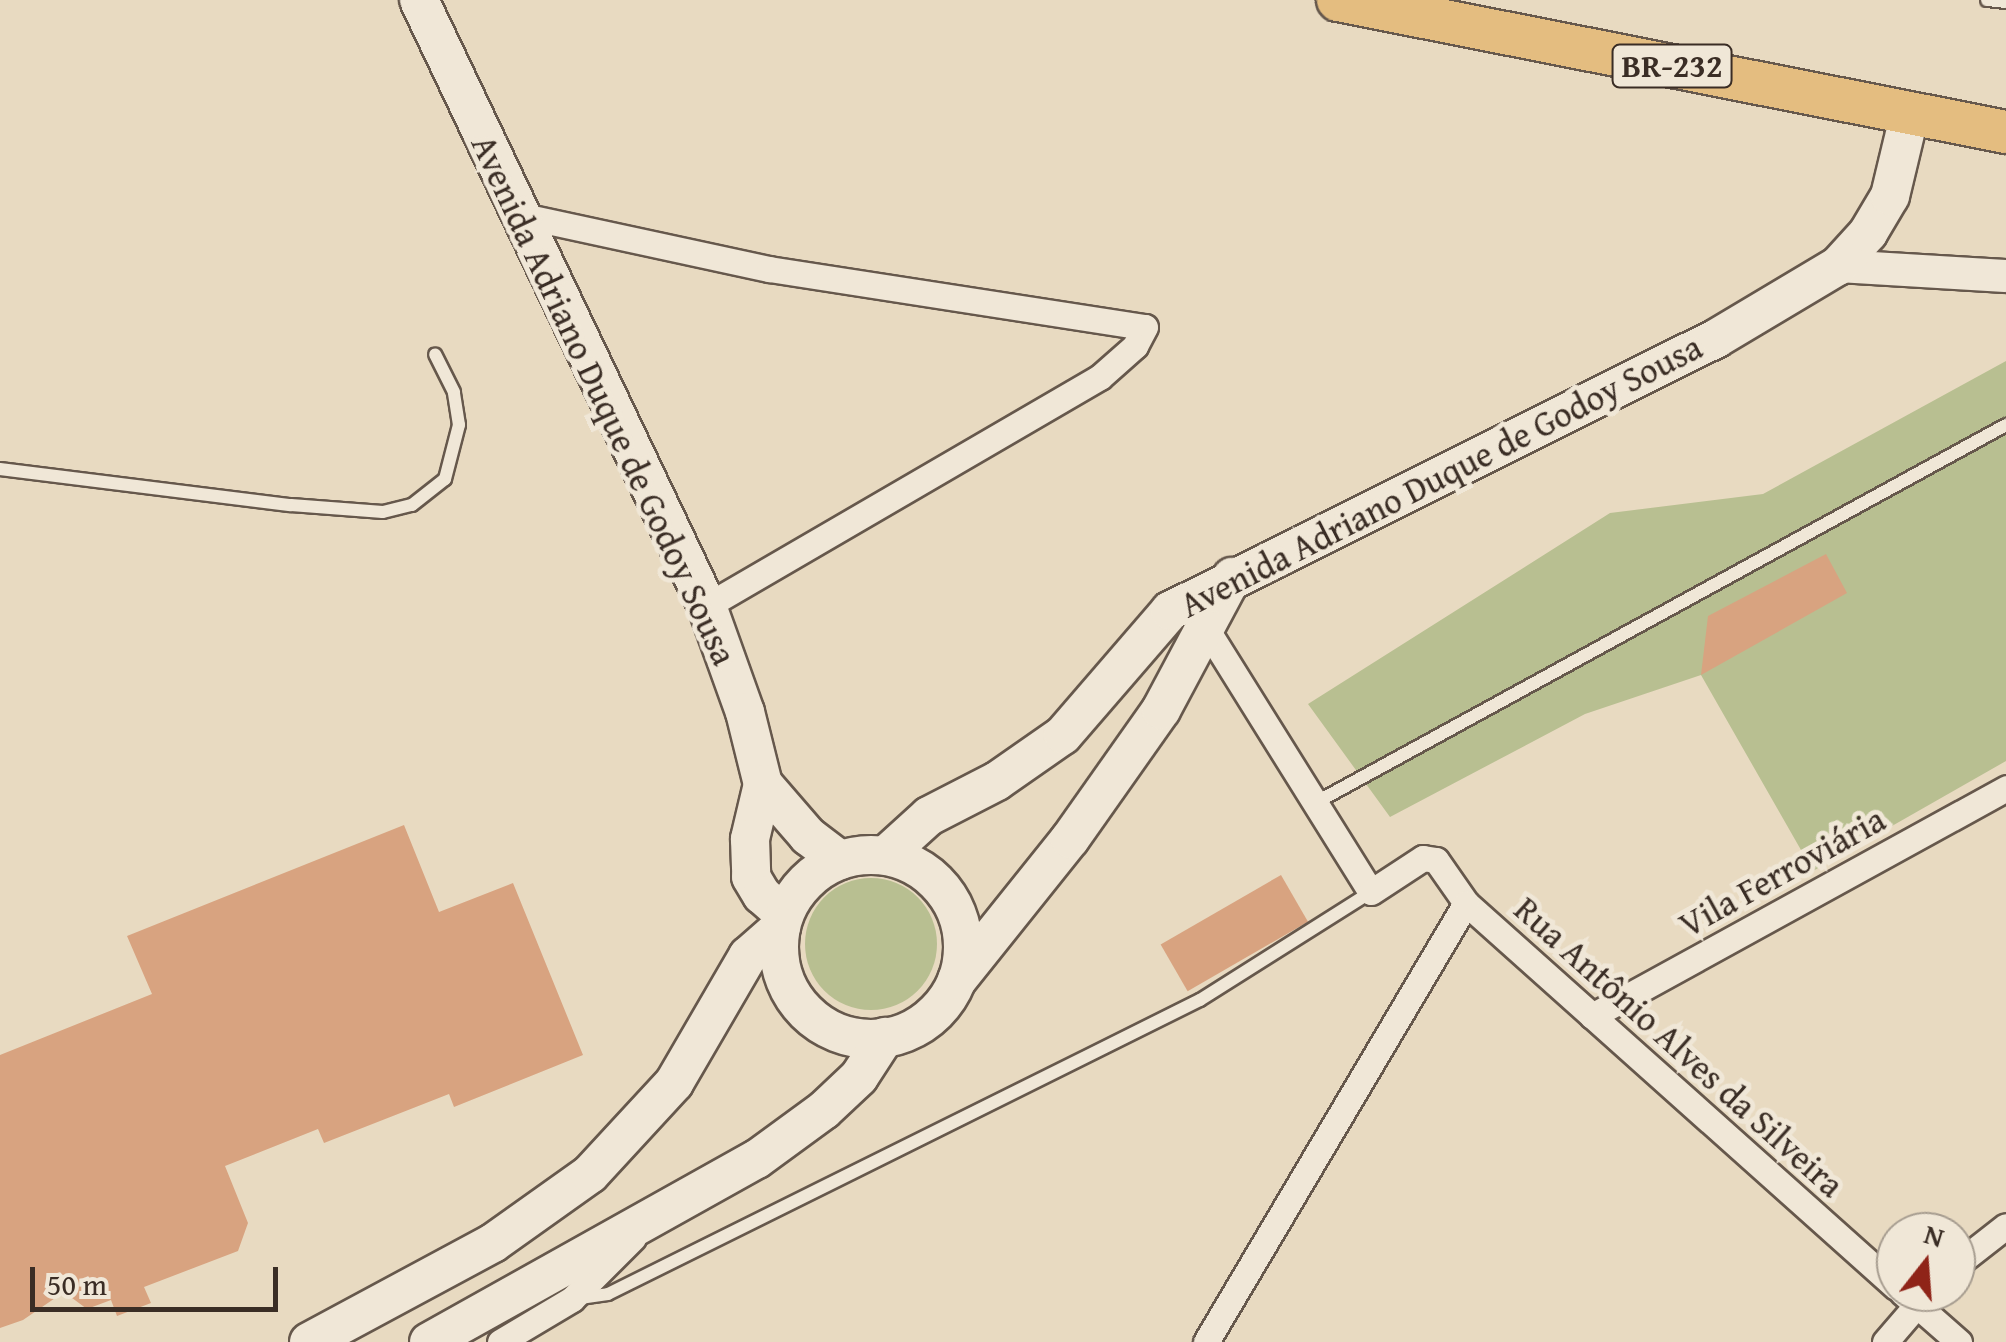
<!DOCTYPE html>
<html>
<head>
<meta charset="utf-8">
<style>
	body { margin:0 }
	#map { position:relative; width:2006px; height:1342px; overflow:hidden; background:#e8dac1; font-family:"Gentium Book Plus",serif }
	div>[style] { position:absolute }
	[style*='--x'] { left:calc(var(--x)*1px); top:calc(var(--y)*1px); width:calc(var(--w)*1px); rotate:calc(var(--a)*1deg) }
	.green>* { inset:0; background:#b8bf91 }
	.round { border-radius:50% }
	.building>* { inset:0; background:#d8a380; transform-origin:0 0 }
	.roads { filter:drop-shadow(2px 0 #66584c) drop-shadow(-2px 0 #66584c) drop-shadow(0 2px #66584c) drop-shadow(0 -2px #66584c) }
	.service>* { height:12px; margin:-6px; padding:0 6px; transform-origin:6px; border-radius:6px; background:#f0e7d7 }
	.minor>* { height:25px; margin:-12.5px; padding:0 12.5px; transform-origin:12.5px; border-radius:12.5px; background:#f0e7d7 }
	.tertiary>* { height:32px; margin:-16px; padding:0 16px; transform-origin:16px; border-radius:16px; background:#f0e7d7 }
	.secondary>* { height:38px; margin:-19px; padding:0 19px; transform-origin:19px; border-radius:19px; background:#f0e7d7 }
	.secondary>.ring { margin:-19px; padding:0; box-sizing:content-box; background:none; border:38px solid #f0e7d7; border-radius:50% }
	.trunk>* { height:42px; margin:-21px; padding:0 21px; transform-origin:21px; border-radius:21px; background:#e4bd80 }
	span { translate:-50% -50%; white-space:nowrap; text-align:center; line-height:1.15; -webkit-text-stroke:10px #f0e7d7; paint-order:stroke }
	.shield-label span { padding:2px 8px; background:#f0e7d7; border:2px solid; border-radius:8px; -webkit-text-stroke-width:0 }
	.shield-label { font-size:32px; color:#3a2d25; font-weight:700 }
	.street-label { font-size:35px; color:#3a2d25 }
	.north { position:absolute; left:1876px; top:1212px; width:100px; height:100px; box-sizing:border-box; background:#f0e7d7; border:2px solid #a79d90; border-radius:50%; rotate:17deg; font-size:28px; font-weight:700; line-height:40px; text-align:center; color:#3a2d25 }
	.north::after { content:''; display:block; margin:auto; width:35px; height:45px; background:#8f2418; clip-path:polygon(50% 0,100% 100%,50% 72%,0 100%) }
	.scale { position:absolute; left:30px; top:1267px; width:248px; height:45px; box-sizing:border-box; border:5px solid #3a2d25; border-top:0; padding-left:12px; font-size:30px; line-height:35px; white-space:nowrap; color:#3a2d25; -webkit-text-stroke:8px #f0e7d7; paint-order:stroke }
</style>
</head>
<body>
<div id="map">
	<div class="green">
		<div style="clip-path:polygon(2006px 361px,2006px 761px,1813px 871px,1701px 675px,1585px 714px,1390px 817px,1308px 704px,1610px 513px,1763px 494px)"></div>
		<div class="round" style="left:805px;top:878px;width:132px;height:132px"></div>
	</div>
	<div class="building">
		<div style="clip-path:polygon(1826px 554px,1847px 593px,1701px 675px,1708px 616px)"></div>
		<div style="clip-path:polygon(404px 825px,439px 912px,513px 883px,583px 1055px,454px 1107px,449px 1094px,324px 1143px,318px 1129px,225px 1166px,248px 1223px,238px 1251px,144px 1287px,151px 1303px,117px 1316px,111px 1300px,87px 1309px,64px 1292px,23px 1320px,0 1328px,0 1055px,152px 994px,127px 936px)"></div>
		<div style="left:1281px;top:875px;width:54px;height:139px;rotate:60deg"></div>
	</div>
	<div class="roads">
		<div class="service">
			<div style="--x:1987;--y:0;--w:19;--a:6"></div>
			<div style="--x:0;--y:469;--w:293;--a:7.1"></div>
			<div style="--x:291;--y:505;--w:92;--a:4.4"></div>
			<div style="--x:383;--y:512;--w:30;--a:-14"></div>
			<div style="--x:412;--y:505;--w:42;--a:-38.2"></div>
			<div style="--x:445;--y:479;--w:56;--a:-75.5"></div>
			<div style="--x:459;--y:425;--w:33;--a:-99"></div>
			<div style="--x:454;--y:392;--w:42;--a:-116.6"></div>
			<div style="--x:1315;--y:803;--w:788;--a:-28.68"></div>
			<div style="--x:580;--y:1298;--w:28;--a:-8"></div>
			<div style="--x:608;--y:1294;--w:661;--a:-26.41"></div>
			<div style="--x:1200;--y:1000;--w:202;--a:-32.3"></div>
		</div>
		<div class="minor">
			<div style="--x:519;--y:215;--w:256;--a:12.2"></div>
			<div style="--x:769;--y:269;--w:380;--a:8.8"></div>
			<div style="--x:1145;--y:327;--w:21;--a:118"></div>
			<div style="--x:1135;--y:346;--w:47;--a:138.5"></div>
			<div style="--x:1100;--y:377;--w:455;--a:149.8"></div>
			<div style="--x:1199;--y:617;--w:324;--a:58"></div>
			<div style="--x:1371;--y:892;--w:62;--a:-33.2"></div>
			<div style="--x:1423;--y:858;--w:13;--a:9"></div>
			<div style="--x:1436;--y:860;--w:52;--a:55.1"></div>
			<div style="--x:1466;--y:903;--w:577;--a:41.77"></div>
			<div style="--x:1592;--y:1016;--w:473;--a:-28.8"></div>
			<div style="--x:1956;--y:1265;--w:63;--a:-38"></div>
			<div style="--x:1902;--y:1292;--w:76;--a:41.3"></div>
			<div style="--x:500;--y:1342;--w:84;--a:-30.8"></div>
			<div style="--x:572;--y:1299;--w:86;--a:-45"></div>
			<div style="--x:1206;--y:1342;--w:510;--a:-59.36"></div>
			<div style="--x:1885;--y:1342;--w:66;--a:-49.3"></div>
		</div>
		<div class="tertiary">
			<div style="--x:1838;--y:266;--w:168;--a:3.4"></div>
		</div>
		<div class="secondary">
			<div style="--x:419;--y:0;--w:671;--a:64.58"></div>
			<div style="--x:707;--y:606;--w:113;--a:70.3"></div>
			<div style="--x:745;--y:712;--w:74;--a:76"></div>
			<div style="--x:763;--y:784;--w:57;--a:103.3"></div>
			<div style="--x:750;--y:839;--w:38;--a:88"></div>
			<div style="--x:751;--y:877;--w:21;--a:59"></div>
			<div style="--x:762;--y:895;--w:28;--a:41"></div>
			<div style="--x:763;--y:784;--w:69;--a:49.1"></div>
			<div style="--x:808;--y:836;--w:40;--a:37"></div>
			<div style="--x:886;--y:855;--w:58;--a:-42.2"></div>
			<div style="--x:929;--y:816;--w:76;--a:-27.2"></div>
			<div style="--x:997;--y:781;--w:80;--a:-34.9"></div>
			<div style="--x:1063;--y:735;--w:164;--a:-49.2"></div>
			<div style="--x:1170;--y:611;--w:611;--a:-26.52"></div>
			<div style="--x:1717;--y:338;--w:141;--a:-30.8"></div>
			<div style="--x:1838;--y:266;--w:45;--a:-47.7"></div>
			<div style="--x:1868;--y:233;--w:43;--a:-59.3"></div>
			<div style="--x:1890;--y:196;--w:85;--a:-76.5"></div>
			<div class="ring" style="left:779px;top:855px;width:146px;height:146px"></div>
			<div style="--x:957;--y:980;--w:181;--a:-51.3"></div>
			<div style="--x:1070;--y:839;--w:158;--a:-54.8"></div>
			<div style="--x:1161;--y:710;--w:151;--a:-61.9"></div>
			<div style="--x:309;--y:1342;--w:209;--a:-28.3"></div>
			<div style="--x:493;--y:1243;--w:119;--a:-35.4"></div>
			<div style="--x:590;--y:1174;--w:124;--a:-47.3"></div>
			<div style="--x:674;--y:1083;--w:147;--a:-59.8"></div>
			<div style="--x:748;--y:956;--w:44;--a:-41.3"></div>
			<div style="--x:429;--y:1342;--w:376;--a:-29.2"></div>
			<div style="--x:757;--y:1159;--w:83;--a:-36.2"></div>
			<div style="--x:824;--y:1110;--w:48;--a:-43.3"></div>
			<div style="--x:859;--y:1077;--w:48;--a:-57"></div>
		</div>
		<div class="trunk">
			<div style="--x:1338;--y:0;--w:681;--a:11.18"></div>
		</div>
	</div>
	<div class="shield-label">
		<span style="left:1672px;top:66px">BR-232</span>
	</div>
	<div class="street-label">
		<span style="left:604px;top:400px;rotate:65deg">Avenida Adriano Duque de Godoy Sousa</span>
		<span style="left:1441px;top:476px;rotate:-27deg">Avenida Adriano Duque de Godoy Sousa</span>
		<span style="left:1782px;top:872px;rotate:-29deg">Vila Ferroviária</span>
		<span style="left:1679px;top:1047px;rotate:42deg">Rua Antônio Alves da Silveira</span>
	</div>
	<div class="north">N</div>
	<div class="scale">50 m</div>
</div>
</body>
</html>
